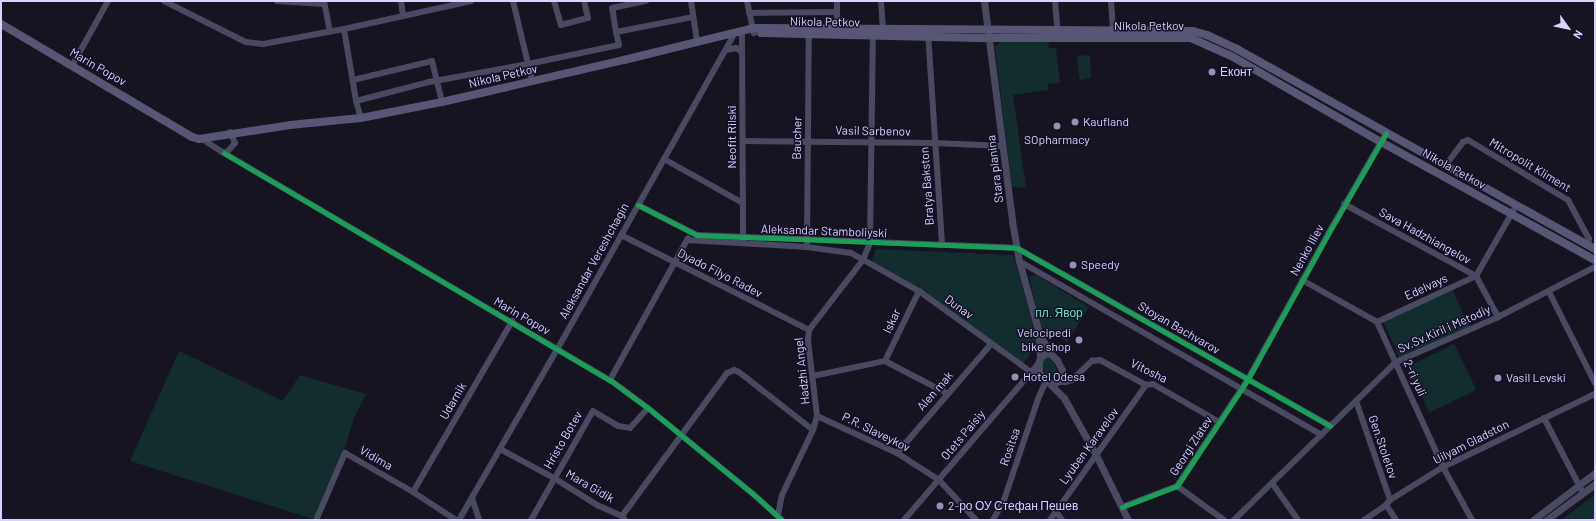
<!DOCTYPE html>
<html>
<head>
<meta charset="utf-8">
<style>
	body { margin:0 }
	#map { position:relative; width:1596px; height:521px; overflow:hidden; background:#161421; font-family:Barlow,sans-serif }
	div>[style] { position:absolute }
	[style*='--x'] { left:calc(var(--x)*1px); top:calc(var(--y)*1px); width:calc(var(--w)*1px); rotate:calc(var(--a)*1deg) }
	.green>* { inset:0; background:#132c2d; transform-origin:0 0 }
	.minor>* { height:6px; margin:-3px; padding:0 3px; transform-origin:3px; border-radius:3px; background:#4a4962 }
	.tertiary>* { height:7px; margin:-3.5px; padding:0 3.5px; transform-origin:3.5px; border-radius:3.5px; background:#4a4962 }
	.secondary>* { height:8px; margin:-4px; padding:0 4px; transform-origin:4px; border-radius:4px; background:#575674 }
	.cycleway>* { height:5px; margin:-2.5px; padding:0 2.5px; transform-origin:2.5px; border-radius:2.5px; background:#1a9f57 }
	.dots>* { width:11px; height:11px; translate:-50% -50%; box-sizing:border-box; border:2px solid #130f26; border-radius:50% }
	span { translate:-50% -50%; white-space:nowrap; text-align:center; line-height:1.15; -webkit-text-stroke:3px #130f26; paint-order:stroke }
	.street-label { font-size:12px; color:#d9d4ff }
	.poi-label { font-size:12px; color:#d9d4ff }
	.left { translate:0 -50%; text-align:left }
	.right { translate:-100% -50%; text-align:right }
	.park-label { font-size:12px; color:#5fe0c0 }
	.frame { position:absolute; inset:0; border:2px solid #d9d4ff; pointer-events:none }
	.north { position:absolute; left:1548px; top:8px; width:40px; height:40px; -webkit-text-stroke:3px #130f26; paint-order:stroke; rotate:123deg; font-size:11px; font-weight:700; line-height:16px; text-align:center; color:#d9d4ff }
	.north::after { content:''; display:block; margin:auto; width:14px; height:18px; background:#d9d4ff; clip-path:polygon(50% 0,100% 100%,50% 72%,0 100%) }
</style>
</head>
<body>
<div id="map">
	<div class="green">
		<div style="clip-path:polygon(1001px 41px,1048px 41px,1049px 48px,1056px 48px,1060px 83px,1048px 84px,1048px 90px,1013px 95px,1026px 188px,1012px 187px,995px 47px)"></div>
		<div style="clip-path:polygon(1090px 55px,1091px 78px,1080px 80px,1077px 58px,1078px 56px)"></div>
		<div style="clip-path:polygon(876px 249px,1013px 255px,1039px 343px,1022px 365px,921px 288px,871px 264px)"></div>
		<div style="clip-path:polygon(1036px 275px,1089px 307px,1067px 342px,1040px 326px,1029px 276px)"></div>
		<div style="left:1452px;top:289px;width:42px;height:76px;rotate:66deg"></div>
		<div style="left:1454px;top:344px;width:51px;height:52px;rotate:64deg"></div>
		<div style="clip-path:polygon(179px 351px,283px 401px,300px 375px,366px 394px,354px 418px,346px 445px,313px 519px,130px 461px)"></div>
		<div style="clip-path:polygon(1050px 357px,1053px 360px,1058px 373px,1051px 379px,1046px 377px,1042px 362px,1045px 358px)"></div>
		<div style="clip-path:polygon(1595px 495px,1595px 520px,1561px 520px)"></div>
	</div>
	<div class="minor">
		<div style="--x:164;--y:1;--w:92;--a:26.6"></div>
		<div style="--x:246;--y:42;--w:17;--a:7"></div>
		<div style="--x:263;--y:44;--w:82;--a:-10.5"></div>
		<div style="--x:344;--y:29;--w:130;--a:-12.4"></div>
		<div style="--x:277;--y:1;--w:47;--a:3.7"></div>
		<div style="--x:324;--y:1;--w:31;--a:79"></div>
		<div style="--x:401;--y:1;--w:14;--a:82"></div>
		<div style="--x:513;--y:1;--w:82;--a:76.6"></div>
		<div style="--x:554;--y:1;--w:25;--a:74"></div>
		<div style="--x:561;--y:25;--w:28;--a:-15"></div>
		<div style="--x:588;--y:18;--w:17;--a:-103"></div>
		<div style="--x:691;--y:1;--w:40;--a:81.5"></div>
		<div style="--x:747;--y:1;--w:33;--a:78"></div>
		<div style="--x:837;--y:1;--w:27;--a:90"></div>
		<div style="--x:881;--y:1;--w:30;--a:86"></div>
		<div style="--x:1055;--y:1;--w:32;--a:85"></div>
		<div style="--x:1111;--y:1;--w:32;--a:86"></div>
		<div style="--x:749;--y:13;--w:88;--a:-0.7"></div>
		<div style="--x:344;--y:29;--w:73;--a:80.5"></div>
		<div style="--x:356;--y:101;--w:18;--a:74"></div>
		<div style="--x:742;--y:31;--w:210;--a:89.7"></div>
		<div style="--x:616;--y:32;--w:24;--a:-99"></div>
		<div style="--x:612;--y:8;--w:35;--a:-12"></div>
		<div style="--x:928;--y:33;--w:212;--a:86.2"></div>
		<div style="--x:726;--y:50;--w:10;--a:-11"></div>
		<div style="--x:736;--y:48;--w:7;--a:34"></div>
		<div style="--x:72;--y:66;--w:74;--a:-61"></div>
		<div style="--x:353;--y:80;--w:81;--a:-13.5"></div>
		<div style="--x:432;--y:61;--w:42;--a:76.3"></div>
		<div style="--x:356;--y:101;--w:75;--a:-14.6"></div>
		<div style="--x:429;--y:82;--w:101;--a:-10.3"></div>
		<div style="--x:528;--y:64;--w:93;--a:-11.8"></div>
		<div style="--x:619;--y:45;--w:13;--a:-103"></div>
		<div style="--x:616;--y:32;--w:78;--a:-11"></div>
		<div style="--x:202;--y:139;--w:24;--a:33"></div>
		<div style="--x:222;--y:152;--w:5;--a:0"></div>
		<div style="--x:227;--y:152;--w:12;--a:-48"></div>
		<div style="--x:235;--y:143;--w:12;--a:-114"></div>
		<div style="--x:743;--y:141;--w:192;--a:0.6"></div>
		<div style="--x:935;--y:143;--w:68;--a:2.5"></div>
		<div style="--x:224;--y:153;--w:448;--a:30.5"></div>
		<div style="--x:610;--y:380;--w:47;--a:36.4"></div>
		<div style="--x:648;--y:408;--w:134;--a:39.3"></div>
		<div style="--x:752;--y:493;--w:40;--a:42"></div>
		<div style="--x:664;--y:159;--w:90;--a:29.1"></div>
		<div style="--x:1445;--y:166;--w:30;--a:-53"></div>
		<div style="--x:1463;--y:142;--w:5;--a:-22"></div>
		<div style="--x:1468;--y:140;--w:117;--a:31"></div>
		<div style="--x:1568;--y:200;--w:44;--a:61.7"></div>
		<div style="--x:1589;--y:239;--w:6;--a:99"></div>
		<div style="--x:1344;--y:204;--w:150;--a:28.6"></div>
		<div style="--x:1476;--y:276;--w:47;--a:61.8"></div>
		<div style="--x:638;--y:205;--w:66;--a:27"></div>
		<div style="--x:697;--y:235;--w:320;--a:2.3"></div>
		<div style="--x:1017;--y:248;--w:360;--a:29.6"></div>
		<div style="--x:621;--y:235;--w:211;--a:26.8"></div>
		<div style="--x:687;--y:240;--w:120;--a:3.3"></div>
		<div style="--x:807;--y:247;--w:44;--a:7.8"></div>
		<div style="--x:851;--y:253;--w:78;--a:29.2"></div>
		<div style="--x:919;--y:291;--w:138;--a:35.9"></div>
		<div style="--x:1031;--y:372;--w:9;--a:18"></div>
		<div style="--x:807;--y:242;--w:212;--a:-89.5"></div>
		<div style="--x:1019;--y:261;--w:349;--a:29.9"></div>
		<div style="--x:1302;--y:280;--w:86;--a:29.2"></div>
		<div style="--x:1377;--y:322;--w:159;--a:65.5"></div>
		<div style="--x:1443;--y:467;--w:60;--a:61.3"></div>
		<div style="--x:1549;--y:292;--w:102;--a:63.2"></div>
		<div style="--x:1377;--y:322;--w:109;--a:-24.9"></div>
		<div style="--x:1476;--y:276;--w:81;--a:-60.3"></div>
		<div style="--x:885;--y:361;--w:78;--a:-64.1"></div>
		<div style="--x:813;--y:376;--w:74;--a:-11.8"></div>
		<div style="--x:885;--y:361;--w:71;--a:27.6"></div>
		<div style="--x:610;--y:380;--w:162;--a:-61.2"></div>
		<div style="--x:1058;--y:382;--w:7;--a:0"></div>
		<div style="--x:1065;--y:382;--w:7;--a:-16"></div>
		<div style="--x:1072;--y:380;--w:28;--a:-44"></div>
		<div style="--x:1092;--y:361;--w:8;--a:-7"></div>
		<div style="--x:1100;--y:360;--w:52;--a:28.5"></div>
		<div style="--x:1146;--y:385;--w:7;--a:-8"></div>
		<div style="--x:1153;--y:384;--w:76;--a:29.9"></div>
		<div style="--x:1356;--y:401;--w:105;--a:71"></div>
		<div style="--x:817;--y:416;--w:88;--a:24.8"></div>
		<div style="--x:897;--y:453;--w:50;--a:32.7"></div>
		<div style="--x:939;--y:480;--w:54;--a:47.2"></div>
		<div style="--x:1544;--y:418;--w:85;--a:62.5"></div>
		<div style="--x:500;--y:449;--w:61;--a:28.2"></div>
		<div style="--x:554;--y:478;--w:51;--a:32.1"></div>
		<div style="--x:597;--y:505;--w:27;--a:24"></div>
		<div style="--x:622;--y:516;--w:5;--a:53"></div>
		<div style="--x:897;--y:453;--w:144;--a:-49.2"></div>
		<div style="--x:1272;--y:483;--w:45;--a:54.9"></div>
		<div style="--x:1177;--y:486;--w:58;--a:35.9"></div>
		<div style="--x:413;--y:492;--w:198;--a:-59.9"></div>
		<div style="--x:472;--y:498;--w:23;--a:72"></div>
		<div style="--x:1386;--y:505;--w:18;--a:56"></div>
		<div style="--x:1122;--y:507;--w:59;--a:-20.9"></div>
		<div style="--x:1177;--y:486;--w:128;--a:-56.4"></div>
		<div style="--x:1248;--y:379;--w:166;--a:-61.1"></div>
		<div style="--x:1328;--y:234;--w:116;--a:-60.1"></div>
		<div style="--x:1056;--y:511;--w:11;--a:56"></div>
		<div style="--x:778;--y:515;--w:20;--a:-79"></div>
		<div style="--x:782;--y:495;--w:72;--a:-64.5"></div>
		<div style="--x:813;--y:430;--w:15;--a:-74"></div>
		<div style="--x:817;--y:416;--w:76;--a:-96.8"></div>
		<div style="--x:808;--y:341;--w:11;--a:-85"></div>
		<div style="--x:809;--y:330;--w:88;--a:-52.4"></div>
		<div style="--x:863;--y:260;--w:18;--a:-68"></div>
		<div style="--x:870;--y:243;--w:211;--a:-89.2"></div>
		<div style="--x:622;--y:516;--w:177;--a:-53.7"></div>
		<div style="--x:727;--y:373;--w:8;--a:-23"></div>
		<div style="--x:734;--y:370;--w:5;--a:22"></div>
		<div style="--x:739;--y:372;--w:94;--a:38.1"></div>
		<div style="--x:317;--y:518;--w:71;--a:-66.7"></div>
		<div style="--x:345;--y:453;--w:78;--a:29.8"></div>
		<div style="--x:413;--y:492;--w:51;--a:33.1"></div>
		<div style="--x:459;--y:520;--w:198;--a:-60.1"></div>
		<div style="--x:558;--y:348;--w:361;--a:-60.7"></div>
		<div style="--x:531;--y:520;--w:125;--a:-60.4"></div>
		<div style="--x:593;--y:411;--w:29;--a:31"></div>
		<div style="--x:618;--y:426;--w:12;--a:9"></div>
		<div style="--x:630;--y:428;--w:27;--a:-48"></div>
		<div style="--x:904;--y:520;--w:206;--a:-49.3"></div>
		<div style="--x:993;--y:520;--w:23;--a:-61"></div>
		<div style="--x:1004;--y:500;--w:107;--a:-71.4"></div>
		<div style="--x:1038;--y:399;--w:20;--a:-66"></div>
		<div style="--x:1050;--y:520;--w:166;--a:-54.6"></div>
		<div style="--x:1234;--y:520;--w:226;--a:-44.3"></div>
		<div style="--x:1396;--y:362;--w:111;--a:-23.8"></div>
		<div style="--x:1498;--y:317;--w:109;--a:-27.3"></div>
		<div style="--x:1364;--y:520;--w:27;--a:-34"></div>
		<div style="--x:1386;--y:505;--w:6;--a:-51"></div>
		<div style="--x:1390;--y:500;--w:62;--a:-31.9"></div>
		<div style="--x:1443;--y:467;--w:169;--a:-25.7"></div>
	</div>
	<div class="tertiary">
		<div style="--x:984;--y:1;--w:222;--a:82.7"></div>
		<div style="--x:1012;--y:221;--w:41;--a:80.1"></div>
		<div style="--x:1019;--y:261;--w:75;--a:74.5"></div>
		<div style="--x:1039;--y:333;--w:24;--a:88"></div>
		<div style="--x:1041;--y:337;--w:20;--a:60"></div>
		<div style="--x:1047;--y:353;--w:4;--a:14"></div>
		<div style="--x:1051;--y:354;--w:8;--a:45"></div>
		<div style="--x:1057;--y:360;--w:11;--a:63"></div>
		<div style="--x:1062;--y:370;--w:10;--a:96"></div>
		<div style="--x:1061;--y:380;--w:9;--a:153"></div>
		<div style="--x:1053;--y:384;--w:10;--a:-151"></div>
		<div style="--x:1044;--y:379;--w:9;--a:-126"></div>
		<div style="--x:1039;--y:372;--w:11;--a:-90"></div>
		<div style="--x:1039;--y:361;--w:6;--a:-59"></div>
		<div style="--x:1042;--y:356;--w:6;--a:-31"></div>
		<div style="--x:1050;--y:384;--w:20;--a:45"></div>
		<div style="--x:1064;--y:398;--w:65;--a:60.7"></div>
		<div style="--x:1096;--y:455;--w:72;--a:63.8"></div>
		<div style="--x:1533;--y:520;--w:78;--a:-37.2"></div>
		<div style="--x:1546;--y:520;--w:61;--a:-36.3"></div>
	</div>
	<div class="secondary">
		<div style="--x:1;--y:24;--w:222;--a:30.6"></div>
		<div style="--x:192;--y:137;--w:7;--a:16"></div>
		<div style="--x:199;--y:139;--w:92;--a:-8.7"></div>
		<div style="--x:290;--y:125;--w:71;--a:-5.6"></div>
		<div style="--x:361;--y:118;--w:83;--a:-11.2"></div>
		<div style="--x:442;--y:102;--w:187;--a:-13"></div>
		<div style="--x:624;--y:60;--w:133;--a:-13.9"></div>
		<div style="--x:753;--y:28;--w:440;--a:0.4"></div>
		<div style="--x:1193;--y:31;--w:15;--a:16"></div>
		<div style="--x:1207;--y:35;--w:33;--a:25"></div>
		<div style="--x:1237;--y:49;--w:410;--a:29.2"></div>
		<div style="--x:761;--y:33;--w:227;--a:1.3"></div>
		<div style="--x:988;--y:38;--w:203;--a:0"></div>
		<div style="--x:1191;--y:38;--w:46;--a:24.3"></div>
		<div style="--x:1233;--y:57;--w:171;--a:29.9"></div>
		<div style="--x:1381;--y:142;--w:244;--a:28.9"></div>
	</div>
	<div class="cycleway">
		<div style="--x:224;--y:153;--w:448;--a:30.5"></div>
		<div style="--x:610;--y:380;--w:47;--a:36.4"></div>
		<div style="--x:648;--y:408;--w:134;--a:39.3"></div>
		<div style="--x:752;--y:493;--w:40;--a:42"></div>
		<div style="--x:638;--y:205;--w:66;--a:27"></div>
		<div style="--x:697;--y:235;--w:320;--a:2.3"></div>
		<div style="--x:1017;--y:248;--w:360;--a:29.6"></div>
		<div style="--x:1122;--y:507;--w:59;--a:-20.9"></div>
		<div style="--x:1177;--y:486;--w:128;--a:-56.4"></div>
		<div style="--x:1248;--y:379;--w:166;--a:-61.1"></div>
		<div style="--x:1328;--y:234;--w:116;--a:-60.1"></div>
	</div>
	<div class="dots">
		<div style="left:1212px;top:72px;background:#9591b1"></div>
		<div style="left:1075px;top:122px;background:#9591b1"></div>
		<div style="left:1057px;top:126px;background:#9591b1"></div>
		<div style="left:1073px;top:265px;background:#9591b1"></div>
		<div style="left:1079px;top:340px;background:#9591b1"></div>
		<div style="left:1015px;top:377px;background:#9591b1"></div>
		<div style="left:1498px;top:378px;background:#9591b1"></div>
		<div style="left:940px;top:506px;background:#9591b1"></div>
	</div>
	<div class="street-label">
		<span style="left:825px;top:22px;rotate:1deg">Nikola Petkov</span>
		<span style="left:1149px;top:26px">Nikola Petkov</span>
		<span style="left:98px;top:67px;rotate:30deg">Marin Popov</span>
		<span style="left:503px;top:76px;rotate:-13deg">Nikola Petkov</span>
		<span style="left:873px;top:131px;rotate:1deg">Vasil Sarbenov</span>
		<span style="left:732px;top:137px;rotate:-90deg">Neofit Rilski</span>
		<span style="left:797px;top:138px;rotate:-89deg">Baucher</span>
		<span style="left:1530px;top:165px;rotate:31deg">Mitropolit Kliment</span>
		<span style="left:995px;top:169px;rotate:-97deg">Stara planina</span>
		<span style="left:1454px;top:169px;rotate:29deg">Nikola Petkov</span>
		<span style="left:927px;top:186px;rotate:-94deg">Bratya Bakston</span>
		<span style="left:824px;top:231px;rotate:2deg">Aleksandar Stamboliyski</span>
		<span style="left:1425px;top:236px;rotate:29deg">Sava Hadzhiangelov</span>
		<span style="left:1307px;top:250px;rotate:-61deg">Nenko Iliev</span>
		<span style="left:594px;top:261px;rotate:-61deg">Aleksandar Vereshchagin</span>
		<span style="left:720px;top:273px;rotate:27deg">Dyado Filyo Radev</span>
		<span style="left:1426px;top:287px;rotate:-25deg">Edelvays</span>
		<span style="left:959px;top:307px;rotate:36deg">Dunav</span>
		<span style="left:522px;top:316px;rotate:30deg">Marin Popov</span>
		<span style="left:892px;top:321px;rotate:-65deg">Iskar</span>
		<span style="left:1179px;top:328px;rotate:30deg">Stoyan Bachvarov</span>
		<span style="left:1444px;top:329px;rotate:-24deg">Sv.Sv.Kiril i Metodiy</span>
		<span style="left:802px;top:371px;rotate:-96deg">Hadzhi Angel</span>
		<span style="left:1149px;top:371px;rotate:26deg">Vitosha</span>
		<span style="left:1415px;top:378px;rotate:66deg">2-ri yuli</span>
		<span style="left:935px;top:391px;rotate:-49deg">Alen mak</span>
		<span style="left:453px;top:401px;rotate:-60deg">Udarnik</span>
		<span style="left:876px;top:432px;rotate:26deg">P.R. Slaveykov</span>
		<span style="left:963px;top:435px;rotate:-50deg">Otets Paisiy</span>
		<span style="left:563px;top:440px;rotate:-60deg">Hristo Botev</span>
		<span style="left:1471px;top:442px;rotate:-27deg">Uilyam Gladston</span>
		<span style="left:1089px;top:446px;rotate:-54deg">Lyuben Karavelov</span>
		<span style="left:1191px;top:446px;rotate:-57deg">Georgi Zlatev</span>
		<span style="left:1010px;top:447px;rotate:-71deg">Rositsa</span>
		<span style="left:1383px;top:447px;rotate:71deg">Gen.Stoletov</span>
		<span style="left:376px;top:458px;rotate:30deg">Vidima</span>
		<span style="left:590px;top:486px;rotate:30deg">Mara Gidik</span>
	</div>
	<div class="poi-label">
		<span class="left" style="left:1220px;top:72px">Еконт</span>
		<span class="left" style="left:1083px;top:122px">Kaufland</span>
		<span style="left:1057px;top:140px">SOpharmacy</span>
		<span class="left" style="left:1081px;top:265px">Speedy</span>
		<span class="right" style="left:1071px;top:340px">Velocipedi<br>bike shop</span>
		<span class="left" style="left:1023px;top:377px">Hotel Odesa</span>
		<span class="left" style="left:1506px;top:378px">Vasil Levski</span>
		<span class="left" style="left:948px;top:506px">2-ро ОУ Стефан Пешев</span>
	</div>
	<div class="park-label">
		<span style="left:1059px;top:313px">пл. Явор</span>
	</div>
	<div class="frame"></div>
	<div class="north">N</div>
</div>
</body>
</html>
